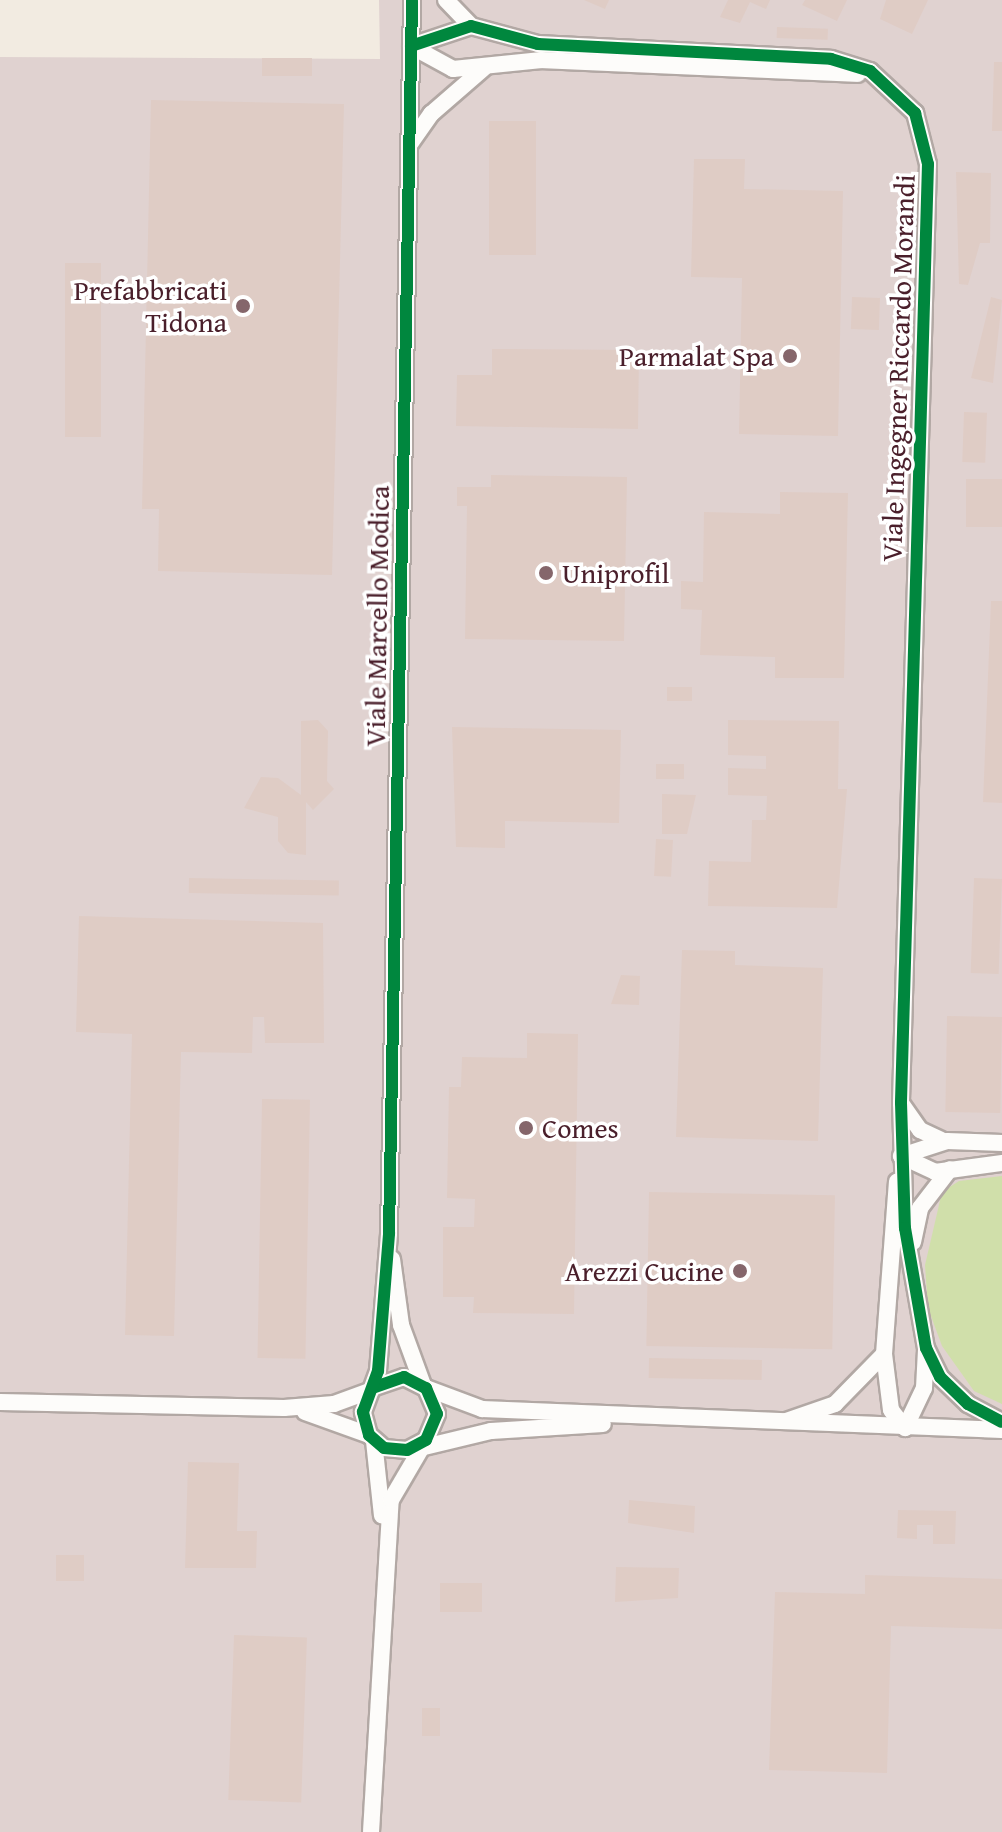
<!DOCTYPE html>
<html>
<head>
<meta charset="utf-8">
<style>
	body { margin:0 }
	#map { position:relative; width:1002px; height:1832px; overflow:hidden; background:#f2ebe1; font-family:"Gentium Book Plus",serif }
	div>[style] { position:absolute }
	[style*='--x'] { left:calc(var(--x)*1px); top:calc(var(--y)*1px); width:calc(var(--w)*1px); rotate:calc(var(--a)*1deg) }
	.industrial>* { inset:0; background:#e0d2d0 }
	.green>* { inset:0; background:#d0dfaa }
	.building>* { inset:0; background:#dfccc5; transform-origin:0 0 }
	.roads { filter:drop-shadow(2px 0 #b2a8a4) drop-shadow(-2px 0 #b2a8a4) drop-shadow(0 2px #b2a8a4) drop-shadow(0 -2px #b2a8a4) }
	.minor>* { height:16px; margin:-8px; padding:0 8px; transform-origin:8px; border-radius:8px; background:#fdfcfa }
	.cycleway>* { height:12px; margin:-6px; padding:0 6px; transform-origin:6px; border-radius:6px; background:#00873e }
	.dots>* { width:22px; height:22px; translate:-50% -50%; box-sizing:border-box; border:4px solid #fff; border-radius:50% }
	span { translate:-50% -50%; white-space:nowrap; text-align:center; line-height:1.15; -webkit-text-stroke:7px #fff; paint-order:stroke }
	.poi-label { font-size:28px; color:#4a1f2b }
	.right { translate:-100% -50%; text-align:right }
	.left { translate:0 -50%; text-align:left }
	.street-label { font-size:28px; color:#4a1f2b }
</style>
</head>
<body>
<div id="map">
	<div class="industrial">
		<div style="clip-path:polygon(379px 0,1002px 0,1002px 1832px,0 1832px,0 57px,380px 59px)"></div>
	</div>
	<div class="green">
		<div style="clip-path:polygon(1002px 1176px,1002px 1404px,974px 1391px,942px 1346px,928px 1308px,925px 1265px,942px 1192px,959px 1181px)"></div>
	</div>
	<div class="building">
		<div style="clip-path:polygon(584px 0,609px 0,605px 9px)"></div>
		<div style="clip-path:polygon(728px 0,770px 0,766px 9px,750px 2px,740px 23px,720px 17px)"></div>
		<div style="clip-path:polygon(805px 0,847px 0,837px 21px,802px 5px)"></div>
		<div style="clip-path:polygon(886px 0,928px 0,912px 34px,880px 19px)"></div>
		<div style="left:777px;top:27px;width:51px;height:11px;rotate:2deg"></div>
		<div style="left:262px;top:58px;width:50px;height:18px"></div>
		<div style="clip-path:polygon(994px 62px,1002px 62px,1002px 131px,992px 131px)"></div>
		<div style="clip-path:polygon(151px 100px,344px 104px,332px 575px,158px 571px,159px 509px,142px 509px)"></div>
		<div style="left:489px;top:121px;width:47px;height:134px"></div>
		<div style="clip-path:polygon(694px 159px,745px 159px,744px 189px,843px 191px,838px 436px,739px 434px,742px 278px,691px 277px)"></div>
		<div style="clip-path:polygon(956px 172px,991px 173px,990px 243px,980px 243px,968px 285px,959px 284px)"></div>
		<div style="left:65px;top:263px;width:36px;height:174px"></div>
		<div style="left:852px;top:297px;width:28px;height:32px;rotate:2deg"></div>
		<div style="clip-path:polygon(991px 297px,1002px 300px,993px 383px,971px 378px)"></div>
		<div style="clip-path:polygon(492px 349px,639px 350px,638px 429px,456px 426px,457px 375px,492px 375px)"></div>
		<div style="left:964px;top:412px;width:23px;height:50px;rotate:2deg"></div>
		<div style="clip-path:polygon(491px 475px,627px 477px,624px 641px,465px 639px,467px 506px,457px 506px,457px 487px,491px 487px)"></div>
		<div style="left:966px;top:479px;width:36px;height:48px"></div>
		<div style="clip-path:polygon(780px 492px,848px 493px,844px 678px,775px 678px,775px 657px,700px 655px,702px 610px,681px 609px,681px 581px,703px 582px,704px 512px,780px 514px)"></div>
		<div style="clip-path:polygon(991px 601px,1002px 601px,1002px 803px,983px 802px)"></div>
		<div style="left:667px;top:687px;width:25px;height:14px"></div>
		<div style="clip-path:polygon(318px 720px,328px 731px,327px 781px,334px 789px,313px 810px,306px 802px,306px 855px,288px 853px,278px 841px,278px 817px,244px 808px,261px 777px,278px 778px,301px 795px,301px 721px)"></div>
		<div style="clip-path:polygon(728px 720px,839px 721px,838px 789px,847px 789px,837px 908px,708px 906px,709px 861px,751px 862px,752px 820px,766px 820px,767px 796px,728px 795px,728px 768px,766px 769px,766px 756px,728px 755px)"></div>
		<div style="clip-path:polygon(452px 727px,621px 730px,619px 823px,505px 821px,505px 848px,456px 847px)"></div>
		<div style="left:656px;top:764px;width:28px;height:15px"></div>
		<div style="clip-path:polygon(662px 794px,696px 795px,687px 834px,662px 834px)"></div>
		<div style="left:656px;top:839px;width:17px;height:37px;rotate:3deg"></div>
		<div style="left:189px;top:878px;width:150px;height:15px;rotate:1deg"></div>
		<div style="left:974px;top:878px;width:28px;height:95px;rotate:2deg"></div>
		<div style="clip-path:polygon(79px 916px,323px 923px,324px 1043px,265px 1043px,264px 1017px,253px 1017px,252px 1053px,181px 1052px,174px 1336px,125px 1335px,132px 1034px,76px 1032px)"></div>
		<div style="clip-path:polygon(682px 950px,735px 951px,735px 965px,823px 968px,818px 1141px,676px 1137px)"></div>
		<div style="clip-path:polygon(621px 975px,640px 976px,639px 1005px,611px 1004px)"></div>
		<div style="left:947px;top:1016px;width:55px;height:96px;rotate:1deg"></div>
		<div style="clip-path:polygon(527px 1033px,578px 1034px,574px 1314px,473px 1313px,474px 1297px,443px 1297px,443px 1227px,474px 1227px,475px 1199px,447px 1198px,449px 1087px,461px 1087px,462px 1057px,527px 1058px)"></div>
		<div style="left:262px;top:1099px;width:48px;height:259px;rotate:1deg"></div>
		<div style="left:649px;top:1192px;width:186px;height:154px;rotate:1deg"></div>
		<div style="left:649px;top:1358px;width:113px;height:20px;rotate:1deg"></div>
		<div style="clip-path:polygon(188px 1462px,239px 1463px,237px 1531px,257px 1531px,256px 1568px,185px 1568px)"></div>
		<div style="clip-path:polygon(629px 1500px,695px 1506px,694px 1533px,628px 1523px)"></div>
		<div style="clip-path:polygon(898px 1510px,956px 1511px,955px 1544px,933px 1544px,933px 1525px,917px 1525px,917px 1539px,897px 1538px)"></div>
		<div style="left:56px;top:1555px;width:28px;height:26px"></div>
		<div style="clip-path:polygon(616px 1567px,679px 1568px,678px 1598px,615px 1602px)"></div>
		<div style="clip-path:polygon(865px 1575px,1002px 1579px,1002px 1629px,891px 1626px,887px 1773px,769px 1770px,775px 1592px,865px 1594px)"></div>
		<div style="left:482px;top:1583px;width:29px;height:42px;rotate:90deg"></div>
		<div style="left:234px;top:1635px;width:73px;height:165px;rotate:2deg"></div>
		<div style="left:422px;top:1708px;width:18px;height:28px"></div>
	</div>
	<div class="roads">
		<div class="minor">
			<div style="--x:446;--y:0;--w:36;--a:46"></div>
			<div style="--x:411;--y:46;--w:63;--a:-18.4"></div>
			<div style="--x:471;--y:26;--w:69;--a:15"></div>
			<div style="--x:538;--y:44;--w:293;--a:2.9"></div>
			<div style="--x:831;--y:59;--w:41;--a:17.1"></div>
			<div style="--x:870;--y:71;--w:62;--a:43"></div>
			<div style="--x:915;--y:113;--w:53;--a:75.7"></div>
			<div style="--x:928;--y:164;--w:939;--a:91.65"></div>
			<div style="--x:901;--y:1103;--w:125;--a:88.2"></div>
			<div style="--x:905;--y:1228;--w:122;--a:80.1"></div>
			<div style="--x:926;--y:1348;--w:32;--a:64"></div>
			<div style="--x:940;--y:1377;--w:39;--a:44"></div>
			<div style="--x:968;--y:1404;--w:38;--a:28"></div>
			<div style="--x:411;--y:46;--w:48;--a:28.7"></div>
			<div style="--x:453;--y:69;--w:89;--a:-5.8"></div>
			<div style="--x:542;--y:60;--w:316;--a:2.5"></div>
			<div style="--x:410;--y:144;--w:37;--a:-55"></div>
			<div style="--x:431;--y:114;--w:69;--a:-40.9"></div>
			<div style="--x:901;--y:1103;--w:33;--a:55"></div>
			<div style="--x:920;--y:1130;--w:23;--a:25"></div>
			<div style="--x:901;--y:1156;--w:38;--a:25"></div>
			<div style="--x:935;--y:1172;--w:68;--a:-7.7"></div>
			<div style="--x:901;--y:1156;--w:48;--a:-18.1"></div>
			<div style="--x:947;--y:1141;--w:55;--a:2.1"></div>
			<div style="--x:913;--y:1242;--w:35;--a:-78"></div>
			<div style="--x:920;--y:1208;--w:49;--a:-52.4"></div>
			<div style="--x:392;--y:1259;--w:67;--a:82.2"></div>
			<div style="--x:401;--y:1325;--w:64;--a:69.9"></div>
			<div style="--x:884;--y:1354;--w:56;--a:82.9"></div>
			<div style="--x:891;--y:1410;--w:23;--a:52"></div>
			<div style="--x:905;--y:1428;--w:44;--a:-64.6"></div>
			<div style="--x:924;--y:1388;--w:39;--a:-87"></div>
			<div style="--x:375;--y:1387;--w:31;--a:-19"></div>
			<div style="--x:404;--y:1377;--w:25;--a:27"></div>
			<div style="--x:426;--y:1388;--w:28;--a:67"></div>
			<div style="--x:437;--y:1414;--w:28;--a:113"></div>
			<div style="--x:426;--y:1440;--w:21;--a:152"></div>
			<div style="--x:407;--y:1450;--w:23;--a:-175"></div>
			<div style="--x:384;--y:1448;--w:20;--a:-139"></div>
			<div style="--x:369;--y:1435;--w:24;--a:-105"></div>
			<div style="--x:363;--y:1412;--w:44;--a:-69.9"></div>
			<div style="--x:378;--y:1371;--w:138;--a:-85.4"></div>
			<div style="--x:389;--y:1233;--w:1233;--a:-88.93"></div>
			<div style="--x:426;--y:1388;--w:60;--a:20.6"></div>
			<div style="--x:482;--y:1409;--w:520;--a:2.31"></div>
			<div style="--x:0;--y:1402;--w:284;--a:1.2"></div>
			<div style="--x:284;--y:1408;--w:50;--a:-4.6"></div>
			<div style="--x:334;--y:1404;--w:40;--a:-20.2"></div>
			<div style="--x:305;--y:1412;--w:68;--a:19.8"></div>
			<div style="--x:786;--y:1421;--w:52;--a:-19.1"></div>
			<div style="--x:835;--y:1404;--w:70;--a:-45.6"></div>
			<div style="--x:884;--y:1354;--w:173;--a:-85.7"></div>
			<div style="--x:374;--y:1441;--w:75;--a:83.9"></div>
			<div style="--x:416;--y:1449;--w:77;--a:-13.5"></div>
			<div style="--x:491;--y:1431;--w:112;--a:-3.6"></div>
			<div style="--x:371;--y:1832;--w:333;--a:-86.6"></div>
			<div style="--x:391;--y:1500;--w:67;--a:-59.6"></div>
		</div>
	</div>
	<div class="cycleway">
		<div style="--x:411;--y:46;--w:63;--a:-18.4"></div>
		<div style="--x:471;--y:26;--w:69;--a:15"></div>
		<div style="--x:538;--y:44;--w:293;--a:2.9"></div>
		<div style="--x:831;--y:59;--w:41;--a:17.1"></div>
		<div style="--x:870;--y:71;--w:62;--a:43"></div>
		<div style="--x:915;--y:113;--w:53;--a:75.7"></div>
		<div style="--x:928;--y:164;--w:939;--a:91.65"></div>
		<div style="--x:901;--y:1103;--w:125;--a:88.2"></div>
		<div style="--x:905;--y:1228;--w:122;--a:80.1"></div>
		<div style="--x:926;--y:1348;--w:32;--a:64"></div>
		<div style="--x:940;--y:1377;--w:39;--a:44"></div>
		<div style="--x:968;--y:1404;--w:38;--a:28"></div>
		<div style="--x:375;--y:1387;--w:31;--a:-19"></div>
		<div style="--x:404;--y:1377;--w:25;--a:27"></div>
		<div style="--x:426;--y:1388;--w:28;--a:67"></div>
		<div style="--x:437;--y:1414;--w:28;--a:113"></div>
		<div style="--x:426;--y:1440;--w:21;--a:152"></div>
		<div style="--x:407;--y:1450;--w:23;--a:-175"></div>
		<div style="--x:384;--y:1448;--w:20;--a:-139"></div>
		<div style="--x:369;--y:1435;--w:24;--a:-105"></div>
		<div style="--x:363;--y:1412;--w:44;--a:-69.9"></div>
		<div style="--x:378;--y:1371;--w:138;--a:-85.4"></div>
		<div style="--x:389;--y:1233;--w:1233;--a:-88.93"></div>
	</div>
	<div class="dots">
		<div style="left:243px;top:306px;background:#85666b"></div>
		<div style="left:790px;top:356px;background:#85666b"></div>
		<div style="left:546px;top:573px;background:#85666b"></div>
		<div style="left:526px;top:1128px;background:#85666b"></div>
		<div style="left:740px;top:1271px;background:#85666b"></div>
	</div>
	<div class="poi-label">
		<span class="right" style="left:227px;top:306px">Prefabbricati<br>Tidona</span>
		<span class="right" style="left:774px;top:356px">Parmalat Spa</span>
		<span class="left" style="left:562px;top:573px">Uniprofil</span>
		<span class="left" style="left:542px;top:1128px">Comes</span>
		<span class="right" style="left:724px;top:1271px">Arezzi Cucine</span>
	</div>
	<div class="street-label">
		<span style="left:898px;top:368px;rotate:-88deg">Viale Ingegner Riccardo Morandi</span>
		<span style="left:377px;top:616px;rotate:-89deg">Viale Marcello Modica</span>
	</div>
</div>
</body>
</html>
